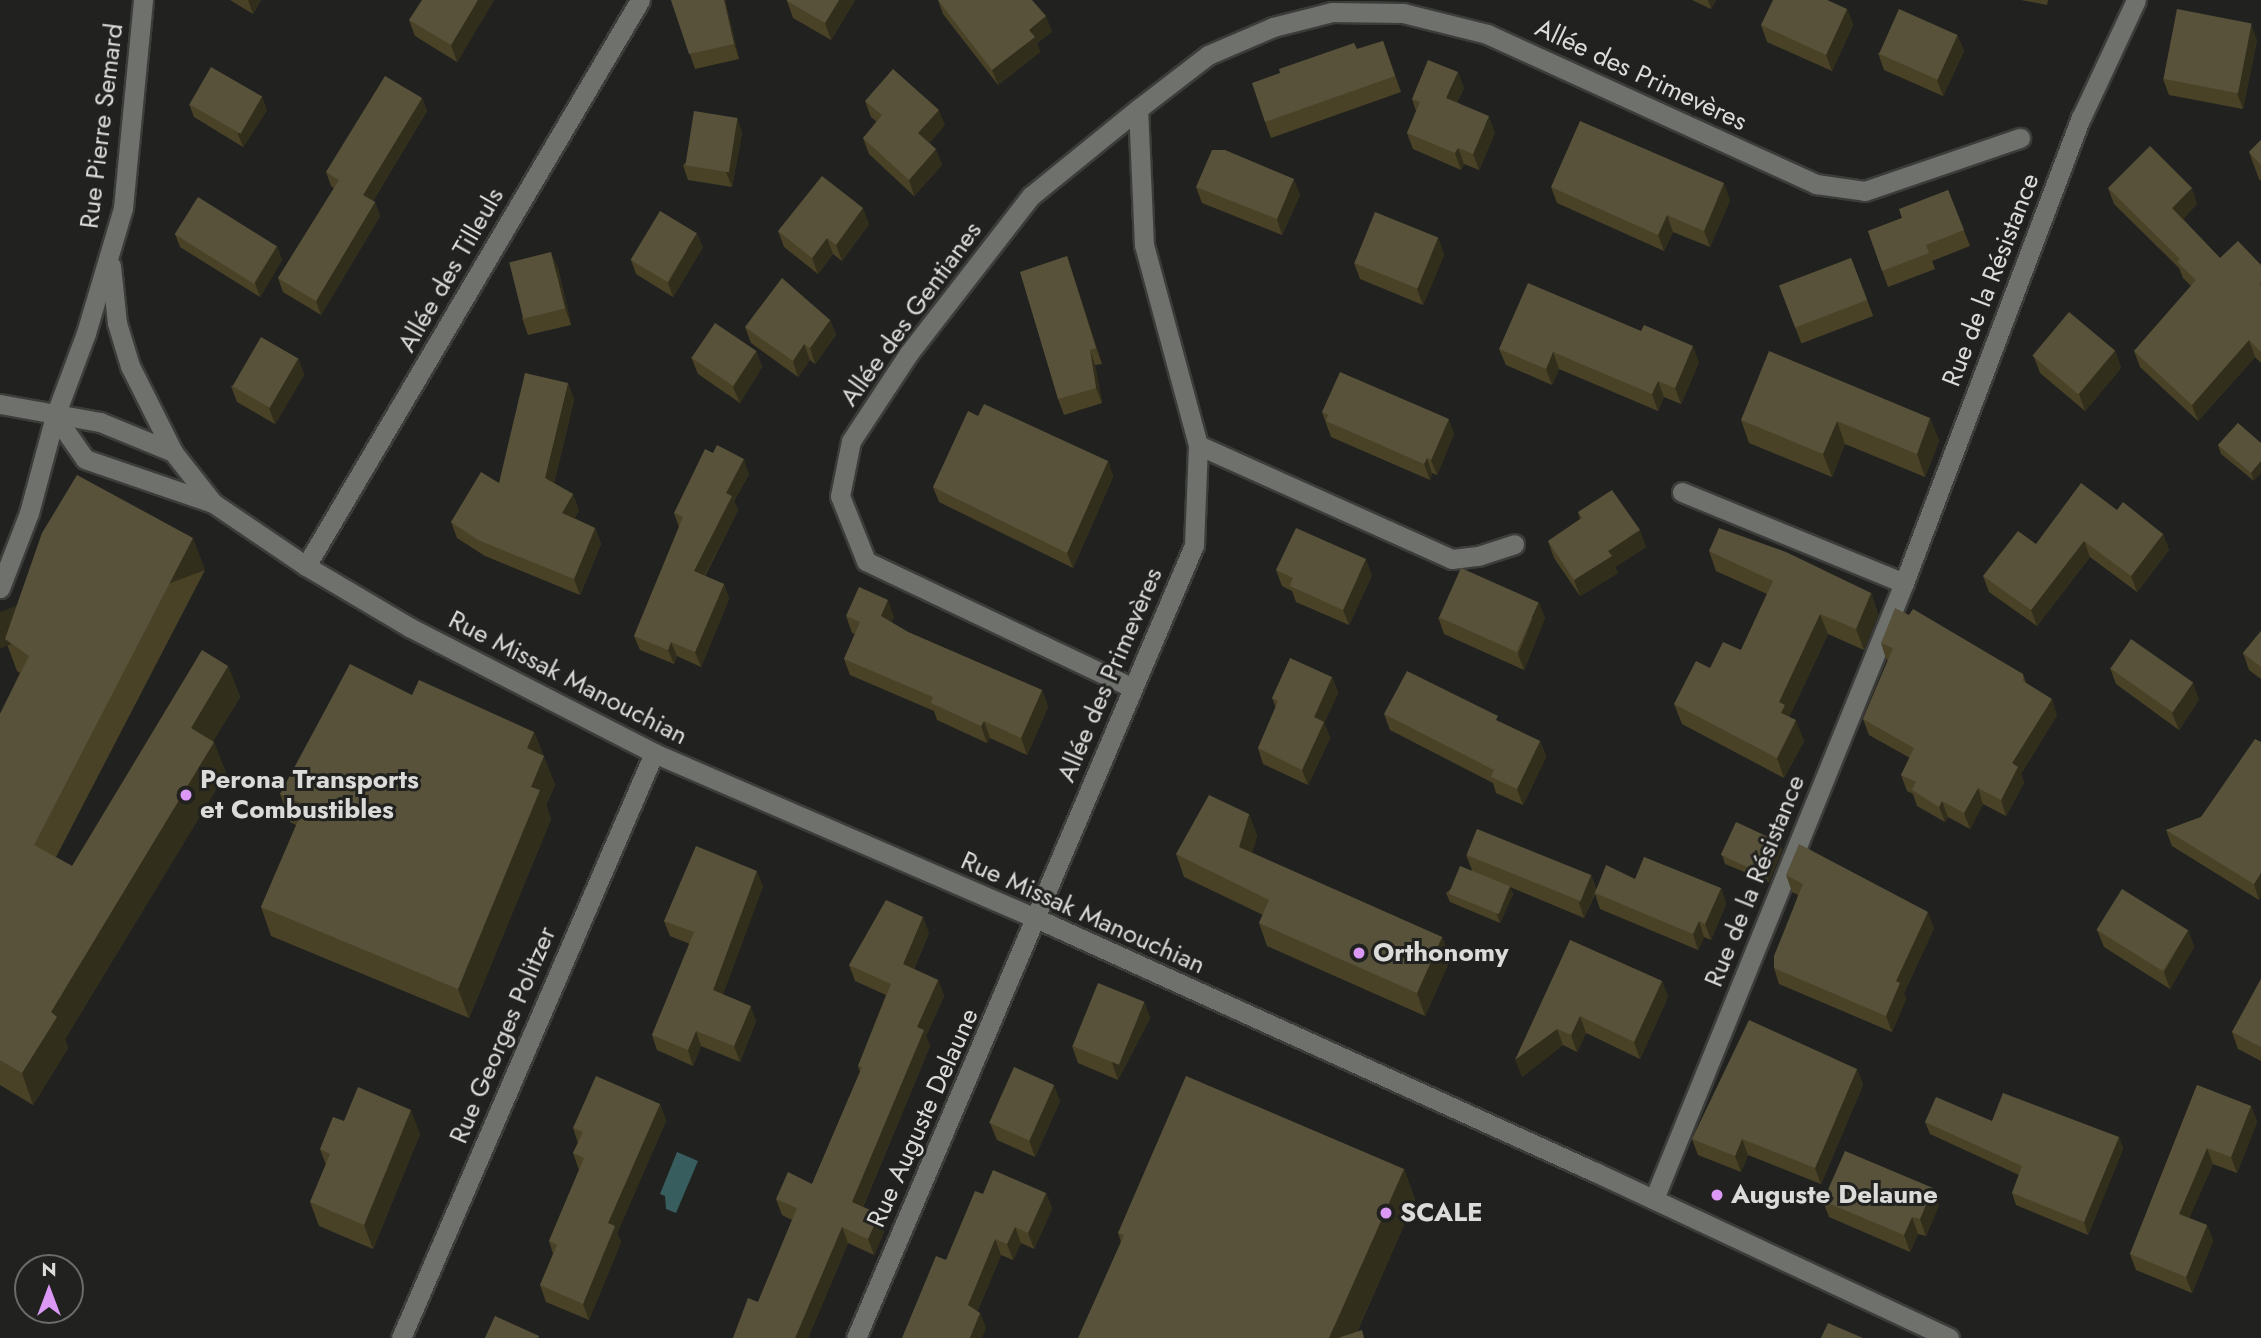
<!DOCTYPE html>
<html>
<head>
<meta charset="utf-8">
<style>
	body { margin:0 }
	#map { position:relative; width:2261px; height:1338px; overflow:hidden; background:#21221f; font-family:Jost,sans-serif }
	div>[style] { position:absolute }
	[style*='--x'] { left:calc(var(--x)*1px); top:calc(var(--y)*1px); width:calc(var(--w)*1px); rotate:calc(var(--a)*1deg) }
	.water>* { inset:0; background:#375d5e }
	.roads { filter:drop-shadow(2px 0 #3c3d3b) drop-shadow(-2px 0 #3c3d3b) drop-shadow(0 2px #3c3d3b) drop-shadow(0 -2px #3c3d3b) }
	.minor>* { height:19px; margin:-9.5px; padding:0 9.5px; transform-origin:9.5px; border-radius:9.5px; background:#6f716d }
	.tertiary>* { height:19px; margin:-9.5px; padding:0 9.5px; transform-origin:9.5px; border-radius:9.5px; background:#6f716d }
	.wall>* { inset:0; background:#494227; transform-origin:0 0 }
	.shaded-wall>* { inset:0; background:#322e1c; transform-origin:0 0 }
	.building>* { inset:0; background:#59523b; transform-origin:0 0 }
	.dots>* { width:19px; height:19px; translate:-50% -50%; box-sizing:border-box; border:4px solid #21221f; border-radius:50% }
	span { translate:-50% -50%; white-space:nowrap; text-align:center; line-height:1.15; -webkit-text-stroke:6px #21221f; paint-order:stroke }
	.street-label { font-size:26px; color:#dbdcda }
	.poi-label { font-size:26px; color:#dbdcda; font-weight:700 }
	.left { translate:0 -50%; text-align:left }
	.north { position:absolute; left:14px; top:1254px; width:70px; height:70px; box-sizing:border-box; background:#21221f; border:2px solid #6b6c6a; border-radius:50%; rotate:0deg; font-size:19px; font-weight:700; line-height:28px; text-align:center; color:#dbdcda }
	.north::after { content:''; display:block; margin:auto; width:24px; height:32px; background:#db99f5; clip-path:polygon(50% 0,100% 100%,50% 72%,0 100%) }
</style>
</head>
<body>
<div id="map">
	<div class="water">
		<div style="clip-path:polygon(677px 1152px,698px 1161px,676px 1213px,666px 1209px,665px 1196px,660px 1194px)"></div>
	</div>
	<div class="roads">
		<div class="minor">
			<div style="--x:111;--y:266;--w:57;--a:84"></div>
			<div style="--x:117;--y:323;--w:45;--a:73.2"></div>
			<div style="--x:130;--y:366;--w:96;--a:63.4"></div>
			<div style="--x:1198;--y:445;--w:278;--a:24.2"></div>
			<div style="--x:1452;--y:559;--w:26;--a:-7"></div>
			<div style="--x:1478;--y:556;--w:38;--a:-18"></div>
			<div style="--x:1682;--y:492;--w:240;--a:22.3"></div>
			<div style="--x:306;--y:566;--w:657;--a:-59.45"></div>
			<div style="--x:0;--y:588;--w:80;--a:-68.9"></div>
			<div style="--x:29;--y:513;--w:100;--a:-75"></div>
			<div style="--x:55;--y:416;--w:89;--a:-69.5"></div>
			<div style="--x:86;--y:333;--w:130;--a:-73.5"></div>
			<div style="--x:123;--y:208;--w:209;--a:-84.5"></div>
			<div style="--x:1131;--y:687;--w:293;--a:-154.6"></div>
			<div style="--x:866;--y:561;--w:70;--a:-111.8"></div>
			<div style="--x:840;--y:496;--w:56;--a:-78.7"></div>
			<div style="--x:851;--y:441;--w:105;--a:-56.6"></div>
			<div style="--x:909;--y:353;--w:199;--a:-52.2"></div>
			<div style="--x:1031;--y:196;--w:138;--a:-39.1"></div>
			<div style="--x:1654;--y:1199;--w:665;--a:-67.91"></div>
			<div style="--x:1904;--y:583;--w:498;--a:-69.2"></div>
			<div style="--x:2081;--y:118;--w:130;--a:-65"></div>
			<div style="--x:401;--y:1338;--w:637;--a:-66.61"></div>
			<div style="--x:856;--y:1338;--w:862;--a:-66.91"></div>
			<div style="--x:1194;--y:545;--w:100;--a:-87.7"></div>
			<div style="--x:1198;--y:445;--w:207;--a:-105.1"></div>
			<div style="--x:1144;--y:245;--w:136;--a:-92.5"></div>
			<div style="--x:1138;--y:109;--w:88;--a:-37.6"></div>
			<div style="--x:1208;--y:55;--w:71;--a:-23.3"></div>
			<div style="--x:1273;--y:27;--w:61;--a:-14.3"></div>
			<div style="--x:1332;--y:12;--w:71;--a:0.8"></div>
			<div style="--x:1403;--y:13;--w:87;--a:14"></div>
			<div style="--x:1487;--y:34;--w:362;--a:24.5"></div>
			<div style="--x:1816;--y:184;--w:49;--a:8.1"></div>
			<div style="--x:1865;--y:191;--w:164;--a:-18.9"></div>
		</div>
		<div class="tertiary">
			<div style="--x:0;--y:404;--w:102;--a:10.2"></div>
			<div style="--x:100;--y:422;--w:79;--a:22.3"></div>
			<div style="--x:173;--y:452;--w:65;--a:51.9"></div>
			<div style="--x:213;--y:503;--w:112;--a:34.1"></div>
			<div style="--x:306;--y:566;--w:120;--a:30.6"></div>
			<div style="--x:409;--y:627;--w:276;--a:27.2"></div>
			<div style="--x:654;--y:753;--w:418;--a:23.4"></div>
			<div style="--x:1038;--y:919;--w:612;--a:24.43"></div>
			<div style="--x:1595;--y:1172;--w:391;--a:25.1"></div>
			<div style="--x:55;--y:416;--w:52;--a:55.1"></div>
			<div style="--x:85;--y:459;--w:135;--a:19"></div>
		</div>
	</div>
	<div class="wall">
		<div style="clip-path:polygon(230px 0,261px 0,253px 14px)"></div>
		<div style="clip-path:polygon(494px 0,457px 62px,415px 36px,409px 20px)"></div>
		<div style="clip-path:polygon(671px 0,725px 0,739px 59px,695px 69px)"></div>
		<div style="clip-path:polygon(855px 0,831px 40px,793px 18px,787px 1px)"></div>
		<div style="clip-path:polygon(938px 0,1052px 32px,1037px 43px,1040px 52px,998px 85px,943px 14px)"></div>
		<div style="clip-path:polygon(1692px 0,1716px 0,1711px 9px)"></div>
		<div style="clip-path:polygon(2021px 0,2048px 0,2047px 5px)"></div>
		<div style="clip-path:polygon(1847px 9px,1853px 25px,1832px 71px,1767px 42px,1761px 25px)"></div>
		<div style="clip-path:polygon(1957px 35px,1964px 51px,1943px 96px,1884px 70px,1878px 53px)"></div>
		<div style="clip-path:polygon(2257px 40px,2243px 109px,2169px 95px,2163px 79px)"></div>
		<div style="clip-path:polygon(1383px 41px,1401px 92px,1271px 138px,1265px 122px,1357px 49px)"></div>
		<div style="clip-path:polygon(1464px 88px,1457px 102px,1495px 133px,1479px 170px,1464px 164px,1461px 170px,1413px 149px,1407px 133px,1416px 111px,1412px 99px)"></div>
		<div style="clip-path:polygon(422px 98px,427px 111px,373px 201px,375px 202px,380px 216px,321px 315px,283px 292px,278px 278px,334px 188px,331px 186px,326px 172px)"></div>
		<div style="clip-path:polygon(865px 101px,945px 125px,929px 143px,942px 165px,914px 196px,869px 154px,863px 138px,877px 122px,871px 117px)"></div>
		<div style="clip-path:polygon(189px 104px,267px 110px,243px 147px,194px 117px)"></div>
		<div style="clip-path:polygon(737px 118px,742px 133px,732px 187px,688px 180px,683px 165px)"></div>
		<div style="clip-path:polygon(2261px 140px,2261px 181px,2259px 179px,2249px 152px)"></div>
		<div style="clip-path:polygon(1196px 187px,1300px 195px,1282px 235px,1202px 203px)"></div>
		<div style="clip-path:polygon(1551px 187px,1730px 200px,1710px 247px,1673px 232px,1664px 251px,1557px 203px)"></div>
		<div style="clip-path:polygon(2108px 188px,2197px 204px,2183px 219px,2220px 258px,2261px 265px,2261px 363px,2255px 357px,2198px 421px,2140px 367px,2134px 351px,2191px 286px,2183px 278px,2179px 268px,2114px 204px)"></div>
		<div style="clip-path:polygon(1948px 190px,1970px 246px,1932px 261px,1935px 269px,1888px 287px,1868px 231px,1902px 218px)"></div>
		<div style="clip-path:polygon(869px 224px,842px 261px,833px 254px,818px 274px,784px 247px,778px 231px)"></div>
		<div style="clip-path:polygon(175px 234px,277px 246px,282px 260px,260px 297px,180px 247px)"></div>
		<div style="clip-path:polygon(1438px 238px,1444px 255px,1423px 305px,1360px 279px,1354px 263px)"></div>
		<div style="clip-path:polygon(703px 247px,673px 297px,636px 274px,631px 260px)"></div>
		<div style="clip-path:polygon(1067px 256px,1102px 364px,1095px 365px,1102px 403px,1064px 415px,1058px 399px)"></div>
		<div style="left:1851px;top:258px;width:62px;height:77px;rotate:69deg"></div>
		<div style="clip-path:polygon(558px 268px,571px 325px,528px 335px,522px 318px)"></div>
		<div style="clip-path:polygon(830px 320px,836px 335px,815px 364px,810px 360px,798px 377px,751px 343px,745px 327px)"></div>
		<div style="clip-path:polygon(1499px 349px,1699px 362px,1681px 404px,1664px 397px,1658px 411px,1559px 369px,1552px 385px,1506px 365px)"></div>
		<div style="clip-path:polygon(756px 351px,762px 367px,740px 403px,698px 374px,691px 357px)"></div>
		<div style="clip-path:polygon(2115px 351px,2121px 368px,2085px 411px,2040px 373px,2034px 357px)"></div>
		<div style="clip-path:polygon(298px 358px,304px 375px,275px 424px,237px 402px,231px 386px)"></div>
		<div style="clip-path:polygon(568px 383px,574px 400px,554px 483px,573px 494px,579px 511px,574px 518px,595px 528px,601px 544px,580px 595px,485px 556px,457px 538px,451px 522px,499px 483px)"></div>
		<div style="clip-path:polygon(1322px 412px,1454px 434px,1437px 475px,1432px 473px,1430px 480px,1331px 437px)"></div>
		<div style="clip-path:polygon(978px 416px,1108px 461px,1113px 477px,1073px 568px,939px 502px,933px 487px)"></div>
		<div style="clip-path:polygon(1930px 418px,1939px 441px,1925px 477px,1845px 444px,1832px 477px,1749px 443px,1741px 420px)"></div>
		<div style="clip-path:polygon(2238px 423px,2254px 481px,2221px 454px,2218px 445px)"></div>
		<div style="clip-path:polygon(749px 474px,734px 501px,738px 510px,705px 576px,724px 584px,729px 599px,701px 667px,677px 656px,674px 664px,640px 650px,634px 636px,679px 527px,674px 513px)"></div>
		<div style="clip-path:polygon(2117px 510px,2163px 534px,2169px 550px,2137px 592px,2090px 557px,2037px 626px,1989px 592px,1983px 576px,2036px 544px)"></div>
		<div style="clip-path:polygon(1578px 512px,1646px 547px,1615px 567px,1618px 573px,1580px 596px,1554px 558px,1548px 541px,1580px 519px)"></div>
		<div style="clip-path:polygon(1709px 551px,1871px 593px,1878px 614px,1864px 650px,1828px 634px,1789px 717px,1804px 741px,1784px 778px,1682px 724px,1674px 704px,1710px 668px,1741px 650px,1767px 594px,1716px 571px)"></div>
		<div style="clip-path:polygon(205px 570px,56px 857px,72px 866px,228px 666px,240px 697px,213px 741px,226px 773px,65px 1039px,68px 1048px,33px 1105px,0 1085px,0 714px,20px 673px,17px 671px,5px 639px)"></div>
		<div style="clip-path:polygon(1276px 570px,1372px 575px,1349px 625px,1296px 602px,1292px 591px,1282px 586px)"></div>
		<div style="clip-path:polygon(846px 616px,894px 617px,891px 622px,908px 632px,1042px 690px,1048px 707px,1027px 755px,990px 738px,987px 743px,937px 720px,934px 711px,850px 675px,844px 659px,855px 634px,852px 633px)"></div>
		<div style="clip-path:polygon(1438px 617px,1545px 618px,1524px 670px,1444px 634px)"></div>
		<div style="clip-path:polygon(2261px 631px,2261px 679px,2249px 670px,2243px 653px)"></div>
		<div style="clip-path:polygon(1881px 643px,2023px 674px,2026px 683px,2057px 715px,2021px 774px,2024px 783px,2006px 816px,1983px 804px,1970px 829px,1948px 817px,1945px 822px,1917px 806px,1913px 794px,1907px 791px,1901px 775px,1910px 758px,1869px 735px,1863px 719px,1888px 660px,1886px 659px)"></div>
		<div style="clip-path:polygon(2110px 668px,2199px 699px,2179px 730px,2116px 684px)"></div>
		<div style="clip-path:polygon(1332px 677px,1338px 693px,1324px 723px,1330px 738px,1308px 785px,1263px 764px,1258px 748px,1276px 708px,1272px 698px)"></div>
		<div style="clip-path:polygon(412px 695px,534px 732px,555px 785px,546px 805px,551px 819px,469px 1018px,271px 936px,261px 907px,296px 825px,290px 822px,280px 794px)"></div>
		<div style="clip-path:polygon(1384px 714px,1500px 722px,1540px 741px,1546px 757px,1523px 805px,1496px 793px,1493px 783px,1390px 730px)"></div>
		<div style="clip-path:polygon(2261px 742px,2259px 900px,2172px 846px,2166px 830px,2201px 817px)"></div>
		<div style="clip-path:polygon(1249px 814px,1257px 836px,1252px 853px,1442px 937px,1450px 960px,1425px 1016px,1267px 946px,1259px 923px,1263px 915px,1184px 877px,1176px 854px)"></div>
		<div style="clip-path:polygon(1779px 842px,1782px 850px,1769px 882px,1725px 864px,1722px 855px)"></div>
		<div style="clip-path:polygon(1466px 855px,1591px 875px,1596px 889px,1635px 879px,1721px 888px,1726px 904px,1711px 940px,1704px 937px,1698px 950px,1600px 909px,1595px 894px,1584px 918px,1510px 887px,1513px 894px,1500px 923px,1450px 902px,1446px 893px,1472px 870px)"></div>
		<div style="clip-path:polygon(1786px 875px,1934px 928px,1904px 993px,1906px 999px,1892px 1032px,1779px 984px,1774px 968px,1798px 895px,1792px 892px)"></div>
		<div style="clip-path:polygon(763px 886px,723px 994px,756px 1021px,740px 1062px,701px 1046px,693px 1066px,657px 1050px,652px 1035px,690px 944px,670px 936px,664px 921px)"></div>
		<div style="clip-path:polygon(2097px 930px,2188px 930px,2194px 947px,2170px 989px,2104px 947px)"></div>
		<div style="clip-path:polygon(929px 933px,914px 969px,938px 980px,944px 996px,926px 1036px,930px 1046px,863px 1207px,879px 1214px,885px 1230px,874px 1255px,848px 1243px,808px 1338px,733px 1338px,758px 1302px,792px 1220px,782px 1215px,776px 1199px,812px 1184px,860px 1072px,858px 1066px,886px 995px,855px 981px,849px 965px)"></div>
		<div style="clip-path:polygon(1570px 940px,1662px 981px,1668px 997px,1640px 1059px,1586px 1033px,1577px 1052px,1563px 1045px,1522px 1077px)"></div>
		<div style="clip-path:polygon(2261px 979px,2261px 1061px,2238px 1049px,2232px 1032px)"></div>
		<div style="clip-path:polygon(1144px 1002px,1150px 1018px,1118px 1080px,1078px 1063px,1072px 1046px)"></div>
		<div style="clip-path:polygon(1857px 1069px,1863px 1085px,1821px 1184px,1748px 1155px,1741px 1172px,1698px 1155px,1692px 1139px)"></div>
		<div style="clip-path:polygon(2197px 1085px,2251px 1106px,2257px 1122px,2237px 1173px,2213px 1164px,2189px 1218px,2207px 1225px,2213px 1241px,2192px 1293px,2136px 1270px,2130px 1254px)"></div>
		<div style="clip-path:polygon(1060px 1101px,1035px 1157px,997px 1140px,990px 1123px)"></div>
		<div style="clip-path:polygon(660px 1104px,666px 1121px,617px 1233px,621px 1242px,589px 1320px,546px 1302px,540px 1285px,553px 1254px,549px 1241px,579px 1170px,573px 1153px,578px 1143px,573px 1128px)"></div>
		<div style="clip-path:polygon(344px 1121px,420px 1134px,373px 1249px,319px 1226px,310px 1202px,326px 1165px,320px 1149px)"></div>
		<div style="clip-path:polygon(1992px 1121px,2119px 1137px,2123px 1149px,2088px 1235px,2016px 1205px,2012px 1193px,2019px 1175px,1930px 1134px,1925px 1122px)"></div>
		<div style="clip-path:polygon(1404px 1169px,1415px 1200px,1357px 1332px,1364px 1338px,1121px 1242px,1118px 1233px)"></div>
		<div style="clip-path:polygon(1046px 1193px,1052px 1209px,1034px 1249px,1021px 1243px,1013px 1260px,1001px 1255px,977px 1312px,980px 1313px,986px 1329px,946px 1260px,983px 1194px)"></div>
		<div style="clip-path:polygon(1823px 1201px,1939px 1205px,1926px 1236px,1918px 1234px,1910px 1252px,1829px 1217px)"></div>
	</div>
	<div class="shaded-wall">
		<div style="clip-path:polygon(248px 0,261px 0,253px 14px)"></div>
		<div style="clip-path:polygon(478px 0,494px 0,457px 62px,451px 45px)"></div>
		<div style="clip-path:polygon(724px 0,725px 0,726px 3px,739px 59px,734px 44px)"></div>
		<div style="clip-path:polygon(839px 0,855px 0,831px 40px,825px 23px)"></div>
		<div style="clip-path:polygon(1708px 0,1716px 0,1711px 9px)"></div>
		<div style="clip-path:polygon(1847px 9px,1853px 25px,1832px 71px,1826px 55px)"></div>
		<div style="clip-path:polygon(1046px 16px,1052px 32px,1037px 43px,1040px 52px,998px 85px,992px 70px,1029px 30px)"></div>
		<div style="clip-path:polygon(2251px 24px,2257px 40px,2243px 109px,2237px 93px)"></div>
		<div style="clip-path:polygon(1957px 35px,1964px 51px,1943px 96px,1937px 80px)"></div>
		<div style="clip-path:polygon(1458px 72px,1464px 88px,1452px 114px,1446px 98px)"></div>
		<div style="clip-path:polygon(262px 96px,267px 110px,243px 147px,238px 134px)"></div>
		<div style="clip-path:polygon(422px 98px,427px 111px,368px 209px,363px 195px)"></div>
		<div style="clip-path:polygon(939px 110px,945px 125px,924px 149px,918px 133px)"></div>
		<div style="clip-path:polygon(1489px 116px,1495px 133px,1479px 170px,1473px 154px)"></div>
		<div style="clip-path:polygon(737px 118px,742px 133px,732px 187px,726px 172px)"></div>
		<div style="clip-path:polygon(1458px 148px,1464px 164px,1461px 170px,1455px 153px)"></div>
		<div style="clip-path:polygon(936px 149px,942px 165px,914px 196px,909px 180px)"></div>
		<div style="clip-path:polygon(1294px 179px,1300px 195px,1282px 235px,1277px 219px)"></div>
		<div style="clip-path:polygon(1724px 183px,1730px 200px,1710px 247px,1704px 231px)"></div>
		<div style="clip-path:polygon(2192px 188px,2197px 204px,2178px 225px,2172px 208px)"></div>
		<div style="clip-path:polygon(375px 202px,380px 216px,321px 315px,316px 301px)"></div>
		<div style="clip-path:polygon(863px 208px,869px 224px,842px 261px,836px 245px)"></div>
		<div style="clip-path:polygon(1667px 215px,1673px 232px,1664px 251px,1658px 235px)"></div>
		<div style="clip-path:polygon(697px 233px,703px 247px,673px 297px,668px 283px)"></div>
		<div style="clip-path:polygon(827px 238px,833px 254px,818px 274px,812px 258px)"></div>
		<div style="clip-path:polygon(1438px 238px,1444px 255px,1423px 305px,1417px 289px)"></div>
		<div style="clip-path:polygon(277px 246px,282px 260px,260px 297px,255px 283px)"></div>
		<div style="clip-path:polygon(551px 252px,558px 268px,571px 325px,565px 308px)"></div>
		<div style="clip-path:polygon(1067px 256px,1072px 271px,1102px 364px,1096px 348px)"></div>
		<div style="clip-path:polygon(830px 320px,836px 335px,815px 364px,810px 348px)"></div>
		<div style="clip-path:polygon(2249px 340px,2255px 357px,2198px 421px,2192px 405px)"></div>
		<div style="clip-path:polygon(804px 344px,810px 360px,798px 377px,793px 361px)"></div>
		<div style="clip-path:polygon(1693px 346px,1699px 362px,1681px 404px,1675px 388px)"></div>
		<div style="clip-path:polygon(1090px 350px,1095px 365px,1102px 403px,1096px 388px)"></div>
		<div style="clip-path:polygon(756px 351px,762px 367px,740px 403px,733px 387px)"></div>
		<div style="clip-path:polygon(2115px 351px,2121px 368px,2085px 411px,2079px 394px)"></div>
		<div style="clip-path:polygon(1553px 352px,1559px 369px,1552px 385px,1546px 369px)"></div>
		<div style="clip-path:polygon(298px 358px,304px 375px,275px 424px,269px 408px)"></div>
		<div style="clip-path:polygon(1658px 381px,1664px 397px,1658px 411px,1652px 394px)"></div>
		<div style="clip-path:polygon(568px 383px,574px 400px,551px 495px,545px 478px)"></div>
		<div style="clip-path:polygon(1930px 418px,1939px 441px,1925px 477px,1917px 454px)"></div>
		<div style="clip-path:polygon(1449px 419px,1454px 434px,1437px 475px,1431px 460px)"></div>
		<div style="clip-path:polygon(1837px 421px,1845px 444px,1832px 477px,1823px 454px)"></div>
		<div style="clip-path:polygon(1427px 458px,1432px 473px,1430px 480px,1424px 464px)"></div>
		<div style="clip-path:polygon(744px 459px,749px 474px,734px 501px,738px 510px,699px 586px,694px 571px,726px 493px)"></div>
		<div style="clip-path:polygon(1108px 461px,1113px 477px,1073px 568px,1067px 553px)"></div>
		<div style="clip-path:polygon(2261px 461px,2261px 473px,2254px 481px,2251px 473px)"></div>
		<div style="clip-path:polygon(573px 494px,579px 511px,568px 529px,562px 513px)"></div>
		<div style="clip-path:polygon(595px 528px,601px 544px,580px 595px,574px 579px)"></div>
		<div style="clip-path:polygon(1640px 530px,1646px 547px,1615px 567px,1618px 573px,1580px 596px,1574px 580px,1608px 551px)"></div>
		<div style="clip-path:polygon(2163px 534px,2169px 550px,2137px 592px,2131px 576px)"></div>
		<div style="left:193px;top:538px;width:34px;height:346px;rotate:69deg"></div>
		<div style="clip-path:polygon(2084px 541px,2090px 557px,2037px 626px,2031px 610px)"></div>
		<div style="clip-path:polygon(1366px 559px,1372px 575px,1349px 625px,1343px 610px)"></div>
		<div style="clip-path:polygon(724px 584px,729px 599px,701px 667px,695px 652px)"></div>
		<div style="clip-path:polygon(1871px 593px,1878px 614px,1864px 650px,1856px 629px)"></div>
		<div style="clip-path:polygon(888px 600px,894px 617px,887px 633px,881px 616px)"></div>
		<div style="clip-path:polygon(1539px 602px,1545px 618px,1524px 670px,1518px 654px)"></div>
		<div style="clip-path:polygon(1820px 614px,1828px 634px,1789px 717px,1781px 713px,1779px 702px)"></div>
		<div style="clip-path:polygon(671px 642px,677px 656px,674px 664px,668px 650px)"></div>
		<div style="clip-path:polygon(228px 666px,240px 697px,202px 760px,191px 728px)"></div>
		<div style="clip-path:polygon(1332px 677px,1338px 693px,1324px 723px,1330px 738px,1308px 785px,1302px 770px,1314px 717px)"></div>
		<div style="clip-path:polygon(2193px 683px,2199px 699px,2179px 730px,2172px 713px)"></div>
		<div style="clip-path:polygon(1042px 690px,1048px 707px,1027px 755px,1021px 738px)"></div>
		<div style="clip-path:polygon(2052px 699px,2057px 715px,2021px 774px,2024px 783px,2006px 816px,2001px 800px,2012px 763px)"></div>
		<div style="clip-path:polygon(1796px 720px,1804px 741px,1784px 778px,1777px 758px)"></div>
		<div style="clip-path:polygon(984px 721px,990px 738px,987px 743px,981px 726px)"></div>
		<div style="clip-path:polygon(534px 732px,555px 785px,546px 805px,551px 819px,469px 1018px,458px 989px,531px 787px,527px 748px)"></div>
		<div style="clip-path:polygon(1540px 741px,1546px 757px,1523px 805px,1517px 789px)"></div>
		<div style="clip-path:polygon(214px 742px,226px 773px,65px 1039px,68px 1048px,33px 1105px,22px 1073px,51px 1012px)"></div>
		<div style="clip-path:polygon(1978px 788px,1983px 804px,1970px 829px,1964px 813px)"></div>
		<div style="clip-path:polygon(1942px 801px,1948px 817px,1945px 822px,1939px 807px)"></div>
		<div style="clip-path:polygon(1249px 814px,1257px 836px,1247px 869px,1239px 847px)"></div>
		<div style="clip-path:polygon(1779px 842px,1782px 850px,1769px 882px,1766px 874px)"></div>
		<div style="clip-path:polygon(757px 871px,763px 886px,719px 1005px,713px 990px)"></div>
		<div style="clip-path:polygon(2261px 873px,2261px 898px,2259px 900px,2254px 884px)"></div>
		<div style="clip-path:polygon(1591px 875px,1596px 890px,1584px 918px,1579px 903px)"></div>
		<div style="clip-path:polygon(1510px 886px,1513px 894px,1500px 923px,1497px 915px)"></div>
		<div style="clip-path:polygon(1721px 888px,1726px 904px,1711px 940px,1705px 924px)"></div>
		<div style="clip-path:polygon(1928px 912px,1934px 928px,1904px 993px,1906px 999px,1892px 1032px,1886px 1016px,1896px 981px)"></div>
		<div style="clip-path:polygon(923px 917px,929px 933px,909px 980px,903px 964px)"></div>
		<div style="clip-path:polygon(1699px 921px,1704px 937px,1698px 950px,1693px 934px)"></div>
		<div style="clip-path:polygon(2188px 930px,2194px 947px,2170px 989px,2164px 972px)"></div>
		<div style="clip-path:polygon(1442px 937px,1450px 960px,1425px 1016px,1417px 993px)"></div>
		<div style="clip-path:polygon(938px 980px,944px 996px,926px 1036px,930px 1046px,858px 1218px,852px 1202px,917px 1027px)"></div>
		<div style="clip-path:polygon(1662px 981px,1668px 997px,1640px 1059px,1634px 1042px)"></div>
		<div style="clip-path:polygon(1144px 1002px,1150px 1018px,1118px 1080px,1112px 1063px)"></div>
		<div style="clip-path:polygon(751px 1006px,756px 1021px,740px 1062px,734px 1046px)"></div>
		<div style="clip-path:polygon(1580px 1016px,1586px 1033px,1577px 1052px,1571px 1035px)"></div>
		<div style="clip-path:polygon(1557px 1029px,1563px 1045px,1522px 1077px,1515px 1060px)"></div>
		<div style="clip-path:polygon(696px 1031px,701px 1046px,693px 1066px,688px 1050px)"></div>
		<div style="clip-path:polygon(1857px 1069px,1863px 1085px,1821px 1184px,1815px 1168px)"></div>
		<div style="clip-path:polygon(1054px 1085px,1060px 1101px,1035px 1157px,1029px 1140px)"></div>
		<div style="clip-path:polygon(660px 1104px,666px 1121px,617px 1233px,621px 1242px,589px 1320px,583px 1304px,608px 1223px)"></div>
		<div style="clip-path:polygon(2251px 1106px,2257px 1122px,2237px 1173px,2231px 1157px)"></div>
		<div style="clip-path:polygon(411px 1110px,420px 1134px,373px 1249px,364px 1225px)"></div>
		<div style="clip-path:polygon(2119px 1137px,2123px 1149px,2088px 1235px,2084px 1222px)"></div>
		<div style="clip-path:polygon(1742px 1139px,1748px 1155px,1741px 1172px,1735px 1156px)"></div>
		<div style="clip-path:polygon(2207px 1148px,2213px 1164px,2184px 1230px,2179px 1214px)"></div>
		<div style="clip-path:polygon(1404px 1169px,1415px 1200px,1354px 1338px,1329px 1338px)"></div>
		<div style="clip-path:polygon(1933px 1188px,1939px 1205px,1926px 1236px,1920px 1219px)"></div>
		<div style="clip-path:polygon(1046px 1193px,1052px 1209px,1034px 1249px,1028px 1233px)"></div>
		<div style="clip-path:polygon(879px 1214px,885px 1230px,874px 1255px,868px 1239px)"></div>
		<div style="clip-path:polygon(1912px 1217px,1918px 1234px,1910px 1252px,1904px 1235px)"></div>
		<div style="clip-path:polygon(2207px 1225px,2213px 1241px,2192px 1293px,2186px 1277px)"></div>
		<div style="clip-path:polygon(842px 1227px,848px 1243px,808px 1338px,795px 1338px)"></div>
		<div style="clip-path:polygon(1015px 1227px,1021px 1243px,1013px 1260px,1007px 1244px)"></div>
		<div style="clip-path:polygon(995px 1239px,1001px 1255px,973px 1321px,968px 1305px)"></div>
		<div style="clip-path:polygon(980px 1313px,986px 1329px,982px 1338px,970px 1338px)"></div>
	</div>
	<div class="building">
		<div style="clip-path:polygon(422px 0,478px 0,451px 45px,409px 20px)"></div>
		<div style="clip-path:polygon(671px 0,724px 0,734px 44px,689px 54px)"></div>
		<div style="clip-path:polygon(787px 0,839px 0,825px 23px,787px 1px)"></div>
		<div style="clip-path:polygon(938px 0,1032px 0,1046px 16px,1029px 30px,1035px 37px,992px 70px)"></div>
		<div style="clip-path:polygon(1773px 0,1827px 0,1847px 9px,1826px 55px,1761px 25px)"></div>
		<div style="left:1899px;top:9px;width:64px;height:49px;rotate:24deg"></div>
		<div style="left:2177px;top:9px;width:76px;height:71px;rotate:11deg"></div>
		<div style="clip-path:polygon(1383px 41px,1395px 76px,1265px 122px,1252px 83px,1280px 73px,1279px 69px,1354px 43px,1357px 49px)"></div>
		<div style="clip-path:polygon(1428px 60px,1458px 72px,1446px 98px,1489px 116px,1473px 154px,1458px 148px,1455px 153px,1407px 133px,1420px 102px,1412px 99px)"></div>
		<div style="left:211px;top:67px;width:59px;height:43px;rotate:30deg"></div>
		<div style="clip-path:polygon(893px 69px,939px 110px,918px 133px,936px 149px,909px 180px,863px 138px,882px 115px,865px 101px)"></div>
		<div style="clip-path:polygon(385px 76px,422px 98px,363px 195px,375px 202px,316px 301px,278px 278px,339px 180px,326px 172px)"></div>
		<div style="left:694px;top:111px;width:44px;height:55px;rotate:9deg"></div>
		<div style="clip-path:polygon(1580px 121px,1724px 183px,1704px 231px,1667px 215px,1658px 235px,1551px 187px)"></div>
		<div style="clip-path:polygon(2261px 140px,2261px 165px,2249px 152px)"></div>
		<div style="clip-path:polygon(2150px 146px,2192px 188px,2172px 208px,2220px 258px,2238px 241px,2261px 265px,2261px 283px,2259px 284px,2261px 286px,2261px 352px,2249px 340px,2192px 405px,2134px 351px,2196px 280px,2177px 262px,2180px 259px,2108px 188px)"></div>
		<div style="clip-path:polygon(1212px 150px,1225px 150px,1294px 179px,1277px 219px,1196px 187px)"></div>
		<div style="clip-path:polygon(822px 176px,863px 208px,836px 245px,827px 238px,812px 258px,778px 231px)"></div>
		<div style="clip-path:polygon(1948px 190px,1964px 230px,1926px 245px,1929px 253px,1882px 271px,1868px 231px,1902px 218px,1899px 209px)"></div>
		<div style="left:198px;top:197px;width:93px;height:44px;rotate:32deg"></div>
		<div style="left:660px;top:211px;width:43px;height:57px;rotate:31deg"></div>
		<div style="left:1375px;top:212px;width:68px;height:55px;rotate:22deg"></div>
		<div style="left:551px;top:252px;width:58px;height:43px;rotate:76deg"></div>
		<div style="clip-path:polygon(1067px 256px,1096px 348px,1090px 350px,1096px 388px,1058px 399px,1020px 272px)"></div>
		<div style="left:1851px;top:258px;width:45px;height:77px;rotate:69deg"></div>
		<div style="clip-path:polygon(782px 278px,830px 320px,810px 348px,804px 344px,793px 361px,745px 327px)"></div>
		<div style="clip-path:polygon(1528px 283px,1641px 331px,1644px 325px,1693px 346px,1675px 388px,1658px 381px,1652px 394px,1553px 352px,1546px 369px,1499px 349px)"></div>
		<div style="left:2069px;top:312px;width:60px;height:57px;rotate:40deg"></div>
		<div style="left:715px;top:323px;width:50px;height:42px;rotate:34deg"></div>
		<div style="left:261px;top:337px;width:43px;height:57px;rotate:30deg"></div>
		<div style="clip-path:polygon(1769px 351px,1930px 418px,1917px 454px,1837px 421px,1823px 454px,1741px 420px)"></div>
		<div style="clip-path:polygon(1340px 372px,1449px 419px,1431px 460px,1427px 458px,1424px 464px,1326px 421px,1328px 415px,1322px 412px)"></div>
		<div style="clip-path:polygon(525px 373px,568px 383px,545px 478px,573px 494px,562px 513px,595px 528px,574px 579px,478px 540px,451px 522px,481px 472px,499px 483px)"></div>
		<div style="clip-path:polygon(984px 404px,1108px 461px,1067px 553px,933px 487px,968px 411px,978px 416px)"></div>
		<div style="clip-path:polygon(2238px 423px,2261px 443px,2261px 461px,2251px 473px,2218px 445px)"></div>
		<div style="clip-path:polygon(717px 445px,744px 459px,726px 493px,732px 496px,694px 571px,724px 584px,695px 652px,671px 642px,668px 650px,634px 636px,683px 517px,674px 513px,705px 449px,713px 453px)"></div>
		<div style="clip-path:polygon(77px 475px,193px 538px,34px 845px,72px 866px,202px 650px,228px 666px,191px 728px,214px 742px,51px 1012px,57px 1017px,22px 1073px,0 1060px,0 714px,29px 656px,5px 639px,42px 533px)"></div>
		<div style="clip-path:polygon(2081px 483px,2117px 510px,2123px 502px,2163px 534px,2131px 576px,2084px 541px,2031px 610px,1983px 576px,2018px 531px,2036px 544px)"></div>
		<div style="clip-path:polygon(1612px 490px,1640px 530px,1608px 551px,1612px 556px,1574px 580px,1548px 541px,1582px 518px,1578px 512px)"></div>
		<div style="clip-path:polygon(1296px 528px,1366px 559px,1343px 610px,1290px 586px,1293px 578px,1276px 570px)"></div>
		<div style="clip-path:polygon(1719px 528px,1786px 552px,1871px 593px,1856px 629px,1820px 614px,1779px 702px,1785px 705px,1781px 713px,1796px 720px,1777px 758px,1674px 704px,1696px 661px,1710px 668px,1723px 642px,1741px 650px,1773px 581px,1709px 551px)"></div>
		<div style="left:1461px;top:568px;width:85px;height:54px;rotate:24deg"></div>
		<div style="clip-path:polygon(859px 587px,888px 600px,881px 616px,908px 632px,1042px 690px,1021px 738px,984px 721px,981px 726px,931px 703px,933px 697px,844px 659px,860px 622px,846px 616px)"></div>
		<div style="clip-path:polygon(1895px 608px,1909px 615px,1913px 609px,2023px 674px,2023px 681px,2052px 699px,2012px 763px,2018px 767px,2001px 800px,1978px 788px,1964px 813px,1942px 801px,1939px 807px,1912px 790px,1916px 782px,1901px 775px,1914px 748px,1863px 719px,1893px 648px,1881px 643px)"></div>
		<div style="clip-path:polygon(2261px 631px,2261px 667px,2243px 653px)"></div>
		<div style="left:2131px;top:639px;width:76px;height:36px;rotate:35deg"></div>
		<div style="clip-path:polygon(1290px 658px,1332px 677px,1314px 717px,1324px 722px,1302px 770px,1258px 748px,1278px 701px,1272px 698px)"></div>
		<div style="clip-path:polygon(350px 664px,412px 695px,419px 680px,534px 732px,527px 748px,544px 756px,531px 787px,540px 790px,458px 989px,261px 907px,305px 805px,280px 794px)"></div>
		<div style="clip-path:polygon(1407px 671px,1498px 716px,1496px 720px,1540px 741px,1517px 789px,1491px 777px,1494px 770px,1384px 714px)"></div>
		<div style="clip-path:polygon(2255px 739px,2261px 742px,2261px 873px,2254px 884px,2166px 830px,2201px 817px)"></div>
		<div style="clip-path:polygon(1209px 795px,1249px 814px,1239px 847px,1442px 937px,1417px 993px,1259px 923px,1269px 900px,1176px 854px)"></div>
		<div style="left:1736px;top:822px;width:47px;height:36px;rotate:25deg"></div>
		<div style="left:1477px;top:829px;width:123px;height:28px;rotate:22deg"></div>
		<div style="clip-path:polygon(1799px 844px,1928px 912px,1896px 981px,1900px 983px,1886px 1016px,1774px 968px,1774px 956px,1803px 884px,1786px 875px)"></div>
		<div style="clip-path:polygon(696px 846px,757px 871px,713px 990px,751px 1006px,734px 1046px,696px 1031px,688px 1050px,652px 1035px,694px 932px,664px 921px)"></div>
		<div style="clip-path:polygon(1644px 857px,1721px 888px,1705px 924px,1699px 921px,1693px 934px,1595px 893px,1606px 865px,1635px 879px)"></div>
		<div style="left:1460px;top:866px;width:54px;height:30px;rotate:22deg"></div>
		<div style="left:2122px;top:889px;width:78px;height:48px;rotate:32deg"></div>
		<div style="clip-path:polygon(886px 900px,923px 917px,903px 964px,938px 980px,917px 1027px,924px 1030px,852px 1202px,879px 1214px,868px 1239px,842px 1227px,795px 1338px,733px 1338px,748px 1298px,758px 1302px,797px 1208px,776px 1199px,788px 1172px,812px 1184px,862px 1067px,858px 1066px,891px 984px,849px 965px)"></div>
		<div style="clip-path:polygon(1570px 940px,1662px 981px,1634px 1042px,1580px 1016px,1571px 1035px,1557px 1029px,1515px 1060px)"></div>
		<div style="clip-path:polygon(2261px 979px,2261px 1047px,2232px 1032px)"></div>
		<div style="left:1098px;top:983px;width:50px;height:68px;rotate:22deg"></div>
		<div style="clip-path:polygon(1749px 1020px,1857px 1069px,1815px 1168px,1742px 1139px,1735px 1156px,1692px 1139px)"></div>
		<div style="left:1014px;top:1067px;width:44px;height:61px;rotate:24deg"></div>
		<div style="clip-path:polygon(596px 1076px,660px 1104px,608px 1223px,615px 1226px,583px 1304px,540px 1285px,557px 1245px,549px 1241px,584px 1158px,573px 1153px,583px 1132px,573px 1128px)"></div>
		<div style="clip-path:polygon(1186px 1076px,1404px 1169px,1329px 1338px,1078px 1338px,1124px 1235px,1118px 1233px)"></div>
		<div style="clip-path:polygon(2197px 1085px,2251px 1106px,2231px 1157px,2207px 1148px,2179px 1214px,2207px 1225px,2186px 1277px,2130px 1254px)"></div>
		<div style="clip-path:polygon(358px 1087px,411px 1110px,364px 1225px,310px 1202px,330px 1154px,320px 1149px,333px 1117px,344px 1121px)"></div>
		<div style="clip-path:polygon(2003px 1093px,2119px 1137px,2084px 1222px,2012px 1193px,2022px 1166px,1925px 1122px,1936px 1097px,1992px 1121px)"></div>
		<div style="clip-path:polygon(1845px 1151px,1933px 1188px,1920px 1219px,1912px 1217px,1904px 1235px,1823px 1201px)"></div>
		<div style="clip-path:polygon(993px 1170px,1046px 1193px,1028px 1233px,1015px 1227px,1007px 1244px,995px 1239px,968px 1305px,980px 1313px,970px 1338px,902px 1338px,936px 1256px,946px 1260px,975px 1191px,983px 1194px)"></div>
		<div style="clip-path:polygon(495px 1316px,539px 1336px,538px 1338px,485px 1338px)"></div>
		<div style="clip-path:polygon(1828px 1323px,1863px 1338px,1821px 1338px)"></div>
		<div style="clip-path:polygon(1362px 1330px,1364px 1338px,1338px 1338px)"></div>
	</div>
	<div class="dots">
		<div style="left:186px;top:795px;background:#db99f5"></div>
		<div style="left:1359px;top:953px;background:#db99f5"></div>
		<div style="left:1717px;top:1195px;background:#db99f5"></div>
		<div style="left:1386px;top:1213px;background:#db99f5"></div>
	</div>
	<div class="street-label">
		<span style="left:1641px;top:75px;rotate:25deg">Allée des Primevères</span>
		<span style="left:102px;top:126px;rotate:-83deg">Rue Pierre Semard</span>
		<span style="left:451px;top:270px;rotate:-60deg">Allée des Tilleuls</span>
		<span style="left:1991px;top:280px;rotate:-69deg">Rue de la Résistance</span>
		<span style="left:911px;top:314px;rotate:-54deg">Allée des Gentianes</span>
		<span style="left:1110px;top:675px;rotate:-67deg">Allée des Primevères</span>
		<span style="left:568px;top:678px;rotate:27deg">Rue Missak Manouchian</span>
		<span style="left:1755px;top:881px;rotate:-68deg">Rue de la Résistance</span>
		<span style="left:1083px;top:913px;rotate:24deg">Rue Missak Manouchian</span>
		<span style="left:503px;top:1035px;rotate:-67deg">Rue Georges Politzer</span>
		<span style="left:923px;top:1118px;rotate:-66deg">Rue Auguste Delaune</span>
	</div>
	<div class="poi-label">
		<span class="left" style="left:200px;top:795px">Perona Transports<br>et Combustibles</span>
		<span class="left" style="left:1373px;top:953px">Orthonomy</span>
		<span class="left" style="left:1731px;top:1195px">Auguste Delaune</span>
		<span class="left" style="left:1400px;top:1213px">SCALE</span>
	</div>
	<div class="north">N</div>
</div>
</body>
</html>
